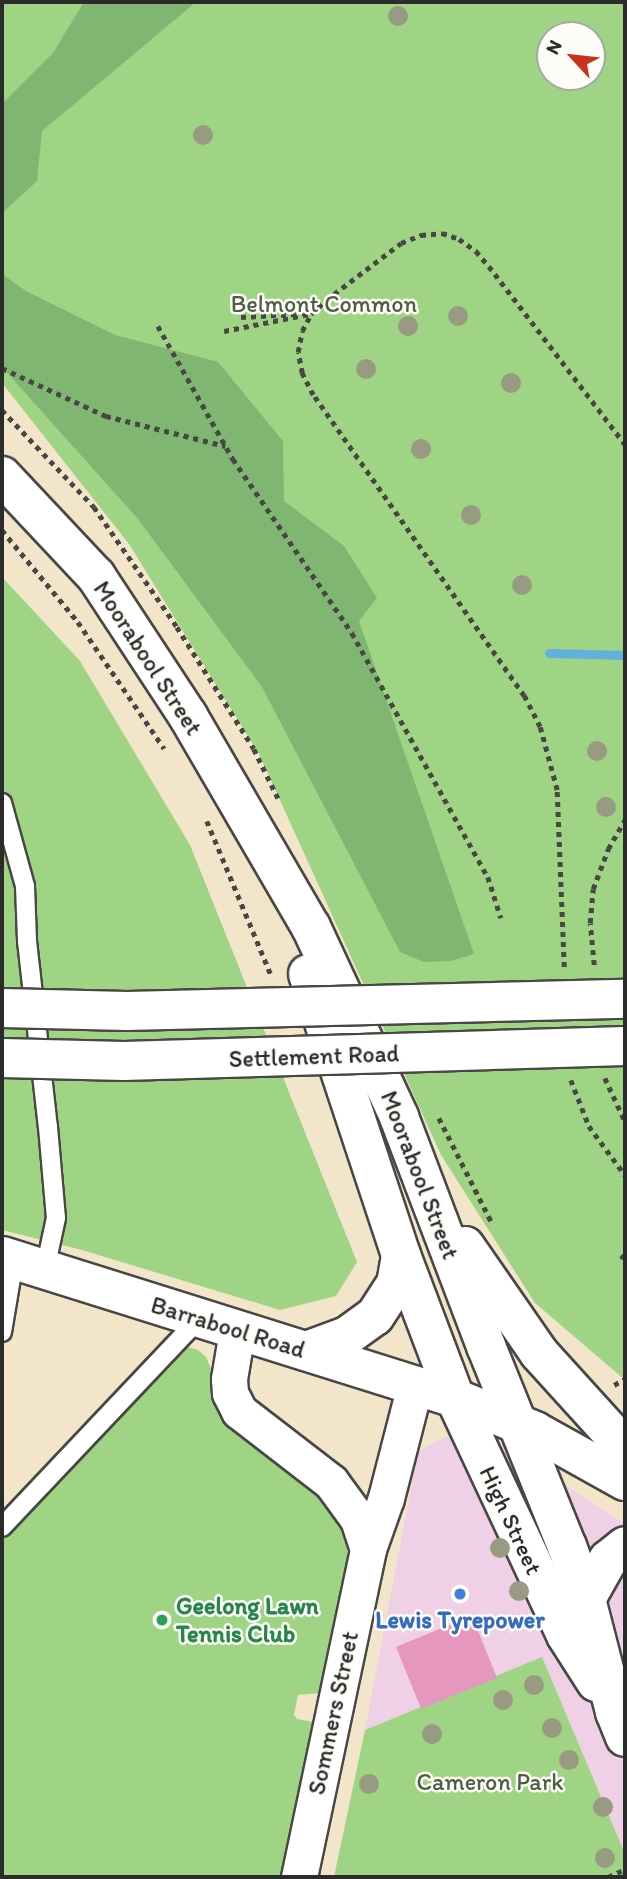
<!DOCTYPE html>
<html>
<head>
<meta charset="utf-8">
<style>
	body { margin:0 }
	#map { position:relative; width:627px; height:1879px; overflow:hidden; background:#f3e5ca; font-family:Itim,sans-serif }
	div>[style] { position:absolute }
	[style*='--x'] { left:calc(var(--x)*1px); top:calc(var(--y)*1px); width:calc(var(--w)*1px); rotate:calc(var(--a)*1deg) }
	.built>* { inset:0; background:#efd0e6 }
	.green>* { inset:0; background:#9fd485 }
	.forest>* { inset:0; background:#7fb672 }
	.stream>* { height:9px; margin:-4.5px; padding:0 4.5px; transform-origin:4.5px; border-radius:4.5px; background:#61b1dc }
	.building>* { inset:0; background:#e597bd; transform-origin:0 0 }
	.path>* { height:4.5px; margin-top:-2.25px; transform-origin:0; background:repeating-linear-gradient(90deg,#494743 0 5px,transparent 0 10px) }
	.roads { filter:drop-shadow(2px 0 #494743) drop-shadow(-2px 0 #494743) drop-shadow(0 2px #494743) drop-shadow(0 -2px #494743) }
	.lane>* { height:18px; margin:-9px; padding:0 9px; transform-origin:9px; border-radius:9px; background:#fff }
	.street>* { height:35px; margin:-17.5px; padding:0 17.5px; transform-origin:17.5px; border-radius:17.5px; background:#fff }
	.secondary>* { height:38px; margin:-19px; padding:0 19px; transform-origin:19px; border-radius:19px; background:#fff }
	.bridges { filter:drop-shadow(2px 0 #494743) drop-shadow(-2px 0 #494743) drop-shadow(0 2px #494743) drop-shadow(0 -2px #494743) }
	.highway-bridge>* { height:38px; margin:-19px; padding:0 19px; transform-origin:19px; border-radius:19px; background:#fff }
	.trees>* { width:20px; height:20px; margin:-10px; border-radius:50%; background:#989b81 }
	.dots>* { width:19px; height:19px; translate:-50% -50%; box-sizing:border-box; border:4px solid #fdfcf7; border-radius:50% }
	span { translate:-50% -50%; white-space:nowrap; text-align:center; line-height:1.15; -webkit-text-stroke:5px #fdfcf7; paint-order:stroke }
	.park-label { font-size:24px; color:#4e5e46 }
	.street-label { font-size:24px; color:#2b2b2b }
	.leisure-label { font-size:24px; color:#27864d; font-weight:700 }
	.left { translate:0 -50%; text-align:left }
	.shop-label { font-size:24px; color:#366cbe; font-weight:700 }
	.frame { position:absolute; inset:0; border:4px solid #2b2b2b; pointer-events:none }
	.north { position:absolute; left:536px; top:21px; width:70px; height:70px; box-sizing:border-box; background:#fdfcf7; border:2px solid #a9a8a5; border-radius:50%; rotate:297deg; font-size:19px; font-weight:700; line-height:28px; text-align:center; color:#2b2b2b }
	.north::after { content:''; display:block; margin:auto; width:24px; height:32px; background:#c8321e; clip-path:polygon(50% 0,100% 100%,50% 72%,0 100%) }
</style>
</head>
<body>
<div id="map">
	<div class="built">
		<div style="clip-path:polygon(471px 1424px,625px 1524px,625px 1854px,542px 1658px,365px 1730px,416px 1462px,420px 1451px,429px 1445px)"></div>
	</div>
	<div class="green">
		<div style="clip-path:polygon(evenodd,2px 2px,625px 2px,625px 1380px,535px 1303px,441px 1155px,259px 754px,129px 544px,2px 383px,2px 2px,550px 35px,592px 35px,592px 77px,550px 77px,550px 35px)"></div>
		<div style="clip-path:polygon(2px 577px,80px 661px,190px 845px,357px 1262px,336px 1296px,280px 1310px,82px 1250px,2px 1230px)"></div>
		<div style="clip-path:polygon(187px 1347px,198px 1350px,206px 1357px,213px 1374px,317px 1485px,340px 1518px,346px 1539px,348px 1564px,320px 1693px,298px 1695px,294px 1715px,297px 1719px,314px 1722px,283px 1871px,277px 1877px,2px 1877px,2px 1537px,149px 1387px,177px 1353px)"></div>
		<div style="clip-path:polygon(542px 1657px,625px 1854px,625px 1877px,334px 1877px,365px 1730px)"></div>
	</div>
	<div class="forest">
		<div style="clip-path:polygon(84px 2px,196px 2px,42px 131px,37px 181px,2px 213px,2px 104px,53px 53px)"></div>
		<div style="clip-path:polygon(2px 274px,26px 291px,115px 335px,218px 362px,283px 441px,284px 501px,344px 546px,377px 598px,359px 621px,474px 954px,451px 961px,424px 962px,400px 952px,262px 687px,138px 519px,2px 367px)"></div>
	</div>
	<div class="stream">
		<div style="--x:549;--y:653;--w:76;--a:1.5"></div>
	</div>
	<div class="building">
		<div style="left:472px;top:1616px;width:67px;height:82px;rotate:68deg"></div>
	</div>
	<div class="path">
		<div style="--x:241;--y:317;--w:55;--a:-3.1"></div>
		<div style="--x:158;--y:326;--w:153;--a:60.6"></div>
		<div style="--x:233;--y:459;--w:211;--a:55.6"></div>
		<div style="--x:352;--y:633;--w:279;--a:60.9"></div>
		<div style="--x:488;--y:877;--w:43;--a:72.4"></div>
		<div style="--x:224;--y:331;--w:88;--a:-11.2"></div>
		<div style="--x:2;--y:368;--w:115;--a:24.8"></div>
		<div style="--x:106;--y:416;--w:123;--a:14.1"></div>
		<div style="--x:2;--y:410;--w:134;--a:46.5"></div>
		<div style="--x:94;--y:507;--w:146;--a:55.3"></div>
		<div style="--x:177;--y:627;--w:144;--a:57.7"></div>
		<div style="--x:254;--y:749;--w:55;--a:63.9"></div>
		<div style="--x:2;--y:530;--w:119;--a:50.4"></div>
		<div style="--x:78;--y:622;--w:153;--a:55.7"></div>
		<div style="--x:207;--y:821;--w:167;--a:67.4"></div>
		<div style="--x:594;--y:965;--w:42;--a:-95.4"></div>
		<div style="--x:590;--y:923;--w:34;--a:-85"></div>
		<div style="--x:593;--y:889;--w:43;--a:-69.4"></div>
		<div style="--x:608;--y:849;--w:34;--a:-60"></div>
		<div style="--x:564;--y:967;--w:177;--a:-92.3"></div>
		<div style="--x:557;--y:790;--w:65;--a:-105.1"></div>
		<div style="--x:540;--y:727;--w:35;--a:-117"></div>
		<div style="--x:524;--y:696;--w:368;--a:-125"></div>
		<div style="--x:313;--y:395;--w:25;--a:-117"></div>
		<div style="--x:302;--y:373;--w:21;--a:-101"></div>
		<div style="--x:298;--y:352;--w:21;--a:-79"></div>
		<div style="--x:302;--y:331;--w:19;--a:-62"></div>
		<div style="--x:311;--y:314;--w:21;--a:-43"></div>
		<div style="--x:326;--y:300;--w:94;--a:-37.2"></div>
		<div style="--x:401;--y:243;--w:22;--a:-22"></div>
		<div style="--x:421;--y:235;--w:21;--a:-5"></div>
		<div style="--x:442;--y:233;--w:18;--a:19"></div>
		<div style="--x:459;--y:239;--w:21;--a:35"></div>
		<div style="--x:476;--y:251;--w:30;--a:50"></div>
		<div style="--x:495;--y:274;--w:214;--a:52.6"></div>
		<div style="--x:605;--y:1078;--w:47;--a:65.1"></div>
		<div style="--x:571;--y:1080;--w:49;--a:68.6"></div>
		<div style="--x:589;--y:1126;--w:61;--a:53.7"></div>
		<div style="--x:439;--y:1118;--w:118;--a:63.2"></div>
		<div style="--x:621;--y:1259;--w:6;--a:-51"></div>
		<div style="--x:614;--y:1385;--w:13;--a:-29"></div>
		<div style="--x:608;--y:1877;--w:19;--a:-25"></div>
	</div>
	<div class="roads">
		<div class="lane">
			<div style="--x:2;--y:803;--w:86;--a:74.5"></div>
			<div style="--x:25;--y:886;--w:55;--a:87.9"></div>
			<div style="--x:27;--y:941;--w:187;--a:83.6"></div>
			<div style="--x:48;--y:1127;--w:91;--a:85"></div>
			<div style="--x:56;--y:1218;--w:52;--a:102.2"></div>
			<div style="--x:2;--y:1332;--w:73;--a:-80.5"></div>
			<div style="--x:2;--y:1527;--w:286;--a:-46.6"></div>
		</div>
		<div class="street">
			<div style="--x:237;--y:1331;--w:49;--a:99.5"></div>
			<div style="--x:229;--y:1379;--w:14;--a:86"></div>
			<div style="--x:230;--y:1393;--w:20;--a:63"></div>
			<div style="--x:239;--y:1411;--w:116;--a:37.7"></div>
			<div style="--x:331;--y:1482;--w:46;--a:53.9"></div>
			<div style="--x:358;--y:1519;--w:32;--a:72"></div>
			<div style="--x:299;--y:1877;--w:335;--a:-78.1"></div>
			<div style="--x:368;--y:1549;--w:54;--a:-70.6"></div>
			<div style="--x:386;--y:1498;--w:117;--a:-75.6"></div>
		</div>
		<div class="secondary">
			<div style="--x:2;--y:476;--w:137;--a:46.8"></div>
			<div style="--x:96;--y:576;--w:168;--a:56.7"></div>
			<div style="--x:188;--y:716;--w:244;--a:59.8"></div>
			<div style="--x:311;--y:927;--w:209;--a:65.1"></div>
			<div style="--x:399;--y:1117;--w:245;--a:69.2"></div>
			<div style="--x:486;--y:1346;--w:216;--a:68"></div>
			<div style="--x:567;--y:1546;--w:56;--a:70.3"></div>
			<div style="--x:586;--y:1599;--w:117;--a:75.6"></div>
			<div style="--x:615;--y:1712;--w:27;--a:68"></div>
			<div style="--x:308;--y:974;--w:296;--a:71.7"></div>
			<div style="--x:401;--y:1255;--w:153;--a:69.3"></div>
			<div style="--x:455;--y:1398;--w:262;--a:64.9"></div>
			<div style="--x:566;--y:1635;--w:56;--a:57.4"></div>
			<div style="--x:465;--y:1246;--w:130;--a:55.3"></div>
			<div style="--x:539;--y:1353;--w:128;--a:47.8"></div>
			<div style="--x:2;--y:1256;--w:475;--a:17.4"></div>
			<div style="--x:455;--y:1398;--w:87;--a:22.4"></div>
			<div style="--x:535;--y:1431;--w:103;--a:29.1"></div>
			<div style="--x:306;--y:1351;--w:44;--a:-20.1"></div>
			<div style="--x:347;--y:1336;--w:34;--a:-36"></div>
			<div style="--x:375;--y:1316;--w:38;--a:-57"></div>
			<div style="--x:396;--y:1284;--w:29;--a:-80"></div>
			<div style="--x:586;--y:1599;--w:45;--a:-60.6"></div>
			<div style="--x:608;--y:1560;--w:22;--a:-39"></div>
		</div>
	</div>
	<div class="bridges">
		<div class="highway-bridge">
			<div style="--x:2;--y:1008;--w:125;--a:1.4"></div>
			<div style="--x:127;--y:1011;--w:498;--a:-1.4"></div>
			<div style="--x:2;--y:1058;--w:122;--a:1.4"></div>
			<div style="--x:124;--y:1061;--w:501;--a:-1.71"></div>
		</div>
	</div>
	<div class="trees">
		<div style="left:398px;top:16px"></div>
		<div style="left:203px;top:135px"></div>
		<div style="left:458px;top:316px"></div>
		<div style="left:408px;top:326px"></div>
		<div style="left:366px;top:369px"></div>
		<div style="left:511px;top:383px"></div>
		<div style="left:421px;top:449px"></div>
		<div style="left:471px;top:515px"></div>
		<div style="left:522px;top:585px"></div>
		<div style="left:597px;top:751px"></div>
		<div style="left:606px;top:807px"></div>
		<div style="left:500px;top:1548px"></div>
		<div style="left:519px;top:1591px"></div>
		<div style="left:534px;top:1685px"></div>
		<div style="left:503px;top:1700px"></div>
		<div style="left:552px;top:1728px"></div>
		<div style="left:432px;top:1734px"></div>
		<div style="left:569px;top:1760px"></div>
		<div style="left:369px;top:1784px"></div>
		<div style="left:603px;top:1807px"></div>
		<div style="left:605px;top:1858px"></div>
	</div>
	<div class="dots">
		<div style="left:460px;top:1594px;background:#3f7fe0"></div>
		<div style="left:162px;top:1620px;background:#2e9e5b"></div>
	</div>
	<div class="park-label">
		<span style="left:324px;top:304px">Belmont Common</span>
		<span style="left:490px;top:1782px">Cameron Park</span>
	</div>
	<div class="street-label">
		<span style="left:148px;top:658px;rotate:57deg">Moorabool Street</span>
		<span style="left:314px;top:1056px;rotate:-2deg">Settlement Road</span>
		<span style="left:420px;top:1175px;rotate:69deg">Moorabool Street</span>
		<span style="left:228px;top:1327px;rotate:17deg">Barrabool Road</span>
		<span style="left:511px;top:1520px;rotate:65deg">High Street</span>
		<span style="left:333px;top:1713px;rotate:-78deg">Sommers Street</span>
	</div>
	<div class="leisure-label">
		<span class="left" style="left:176px;top:1620px">Geelong Lawn<br>Tennis Club</span>
	</div>
	<div class="shop-label">
		<span style="left:460px;top:1620px">Lewis Tyrepower</span>
	</div>
	<div class="frame"></div>
	<div class="north">N</div>
</div>
</body>
</html>
